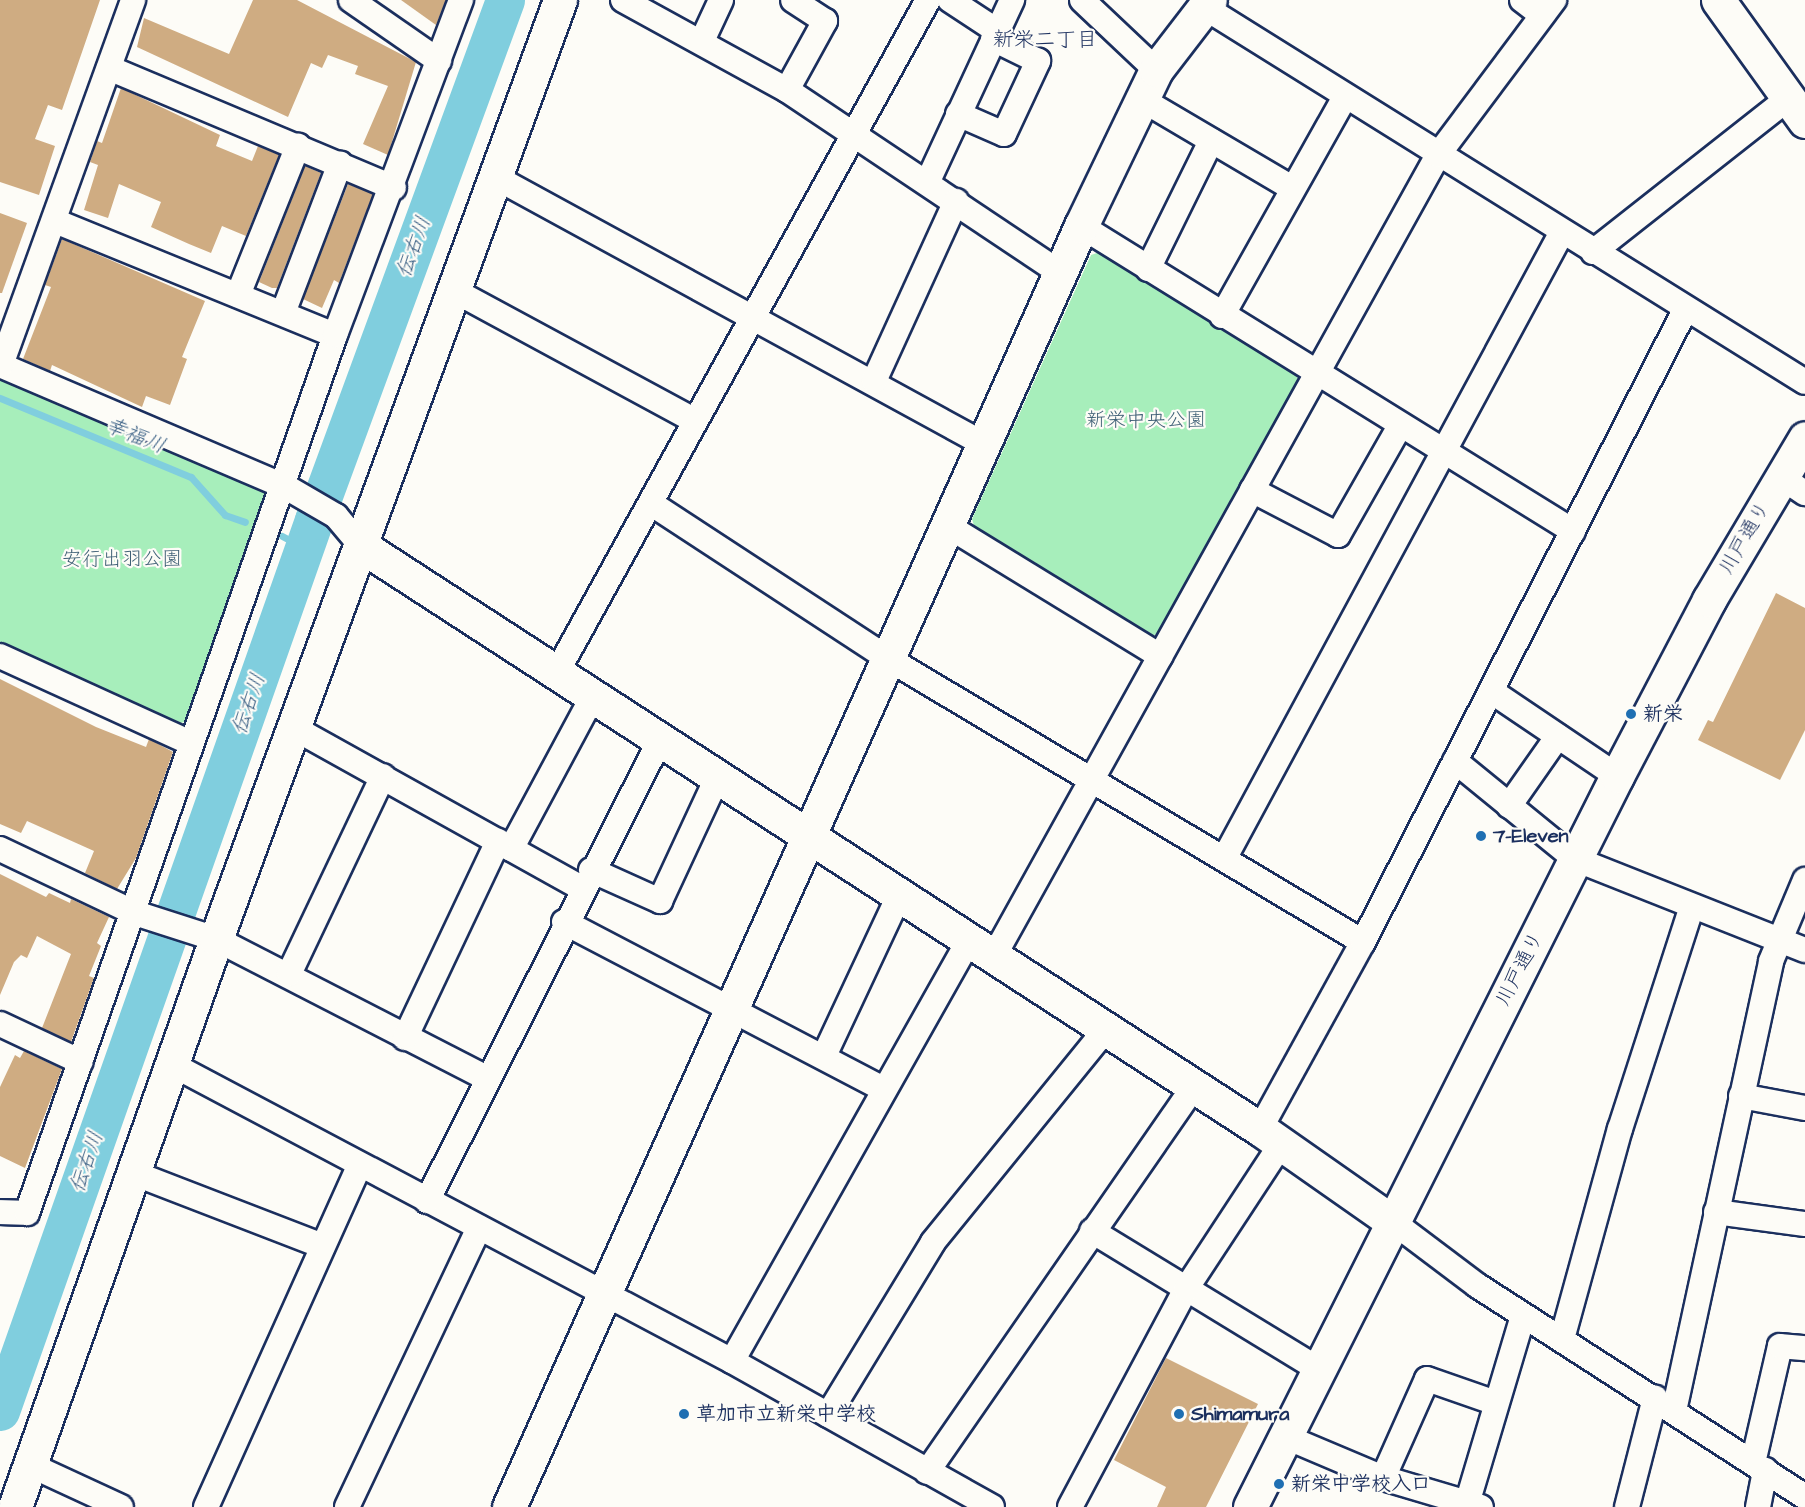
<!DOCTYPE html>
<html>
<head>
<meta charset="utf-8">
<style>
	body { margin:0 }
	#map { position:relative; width:1805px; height:1507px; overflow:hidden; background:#fdfcf7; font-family:"Architects Daughter","Klee One",sans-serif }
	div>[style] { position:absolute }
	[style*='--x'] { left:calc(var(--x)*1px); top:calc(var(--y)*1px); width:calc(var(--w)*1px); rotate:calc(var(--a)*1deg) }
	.green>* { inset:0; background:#a7eebb }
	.stream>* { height:7px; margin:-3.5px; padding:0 3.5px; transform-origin:3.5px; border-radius:3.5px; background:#80cede }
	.river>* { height:39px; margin:-19.5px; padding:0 19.5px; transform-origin:19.5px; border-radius:19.5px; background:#80cede }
	.building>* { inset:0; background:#cfac82 }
	.roads { filter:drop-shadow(2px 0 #1b2f5e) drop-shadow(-2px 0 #1b2f5e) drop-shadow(0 2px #1b2f5e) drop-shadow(0 -2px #1b2f5e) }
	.street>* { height:24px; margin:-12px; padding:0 12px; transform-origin:12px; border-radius:12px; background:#fdfcf7 }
	.secondary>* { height:33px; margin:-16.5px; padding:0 16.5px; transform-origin:16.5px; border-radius:16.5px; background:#fdfcf7 }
	.dots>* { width:16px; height:16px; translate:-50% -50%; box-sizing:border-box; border:3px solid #fdfcf7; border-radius:50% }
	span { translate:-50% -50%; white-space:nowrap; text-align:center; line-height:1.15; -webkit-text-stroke:4.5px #fdfcf7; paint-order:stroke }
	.park-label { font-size:20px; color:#3e5f75 }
	.street-label { font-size:20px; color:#1b2f5e }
	.poi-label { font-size:20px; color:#1b2f5e; font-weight:700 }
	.left { translate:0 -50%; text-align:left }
	.neighbourhood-label { font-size:21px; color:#1b2f5e }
	.water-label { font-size:21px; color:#395f84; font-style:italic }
</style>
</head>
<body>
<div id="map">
	<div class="green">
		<div style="clip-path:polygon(1100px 252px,1296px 373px,1300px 386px,1160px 633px,1148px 637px,975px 529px,972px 519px,1091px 255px)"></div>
		<div style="clip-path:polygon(0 377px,262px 487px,270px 506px,191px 720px,174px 725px,0 643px)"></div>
	</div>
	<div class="stream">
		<div style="--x:0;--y:398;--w:207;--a:22.5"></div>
		<div style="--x:191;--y:477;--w:51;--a:48.2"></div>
		<div style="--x:225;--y:515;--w:21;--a:19"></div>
		<div style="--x:282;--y:536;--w:27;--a:28"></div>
	</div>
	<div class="river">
		<div style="--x:0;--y:1411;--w:945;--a:-70.59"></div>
		<div style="--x:314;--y:520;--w:554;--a:-69.83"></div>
	</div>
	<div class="building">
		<div style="clip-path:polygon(0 0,100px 0,62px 110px,48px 105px,35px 139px,55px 146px,39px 195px,0 182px)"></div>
		<div style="clip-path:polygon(253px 0,297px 0,416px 62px,388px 155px,363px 144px,388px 86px,355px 74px,358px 66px,328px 55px,322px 68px,311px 63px,288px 117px,137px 47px,144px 18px,229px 54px)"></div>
		<div style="clip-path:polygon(401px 0,446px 0,436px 25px)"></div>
		<div style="clip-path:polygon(121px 88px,220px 135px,216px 146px,252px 161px,258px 146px,279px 155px,246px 236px,222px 226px,211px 253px,189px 244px,151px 227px,161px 202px,119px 184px,108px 218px,84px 210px,98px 165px,90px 162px,97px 141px,102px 143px)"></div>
		<div style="clip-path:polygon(305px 166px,321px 173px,277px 288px,272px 288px,259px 282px)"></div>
		<div style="clip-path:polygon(348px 184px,373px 194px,339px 283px,334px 280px,322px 308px,303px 299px)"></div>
		<div style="clip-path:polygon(0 213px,27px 223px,2px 293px,0 293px)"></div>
		<div style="clip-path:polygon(62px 239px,205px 301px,182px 357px,187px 359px,170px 405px,146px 396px,142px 407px,52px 365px,50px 371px,23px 359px,51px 287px,45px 285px)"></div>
		<div style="clip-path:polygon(1776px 593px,1805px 608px,1805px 730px,1780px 780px,1698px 740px,1708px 720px,1713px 722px)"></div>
		<div style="clip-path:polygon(0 679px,96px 727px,146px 747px,149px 739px,173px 752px,136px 858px,117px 889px,85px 873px,94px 851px,27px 821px,21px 833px,0 824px)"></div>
		<div style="clip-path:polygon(0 874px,46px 897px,49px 893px,70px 903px,71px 899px,109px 917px,97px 943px,101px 946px,89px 976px,94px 978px,71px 1042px,42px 1028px,71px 954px,37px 936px,27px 958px,21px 955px,14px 962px,0 995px)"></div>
		<div style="clip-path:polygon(24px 1051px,62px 1069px,25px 1168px,0 1156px,0 1087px,15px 1055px,20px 1058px)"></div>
		<div style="clip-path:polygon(1166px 1358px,1258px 1404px,1206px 1507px,1157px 1507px,1166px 1487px,1114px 1460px)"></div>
	</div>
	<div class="roads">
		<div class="street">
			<div style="--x:351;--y:0;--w:107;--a:34.7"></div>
			<div style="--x:623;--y:0;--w:187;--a:28.8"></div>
			<div style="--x:787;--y:90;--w:329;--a:33.8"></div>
			<div style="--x:950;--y:0;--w:56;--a:33.4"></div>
			<div style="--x:1082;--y:0;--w:102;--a:43.4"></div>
			<div style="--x:1522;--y:0;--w:25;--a:37"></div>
			<div style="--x:1204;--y:7;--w:708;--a:31.96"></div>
			<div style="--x:702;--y:41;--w:45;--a:-65.1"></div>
			<div style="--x:109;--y:68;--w:309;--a:22.8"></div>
			<div style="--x:787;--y:90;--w:79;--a:-61.2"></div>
			<div style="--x:825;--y:21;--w:38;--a:-147"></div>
			<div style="--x:1141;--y:99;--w:175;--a:30.5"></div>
			<div style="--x:958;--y:114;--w:50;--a:23.5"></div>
			<div style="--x:1004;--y:134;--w:81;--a:-65"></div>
			<div style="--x:1038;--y:61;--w:50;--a:-153.9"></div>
			<div style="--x:495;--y:177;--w:557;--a:28.64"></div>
			<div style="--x:928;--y:181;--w:200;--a:-65.1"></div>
			<div style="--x:55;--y:221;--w:302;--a:22.2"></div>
			<div style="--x:1081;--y:226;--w:579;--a:31.8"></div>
			<div style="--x:1593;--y:252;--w:249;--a:-38.2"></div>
			<div style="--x:1148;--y:269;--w:143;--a:-63.8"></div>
			<div style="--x:455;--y:291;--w:273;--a:28.4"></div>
			<div style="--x:238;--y:295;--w:161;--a:-68.1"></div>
			<div style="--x:283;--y:313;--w:160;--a:-69.1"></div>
			<div style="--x:1222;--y:316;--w:251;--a:-60.7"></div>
			<div style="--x:0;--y:365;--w:311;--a:23.1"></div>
			<div style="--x:286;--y:487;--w:58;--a:30.1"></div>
			<div style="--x:336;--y:516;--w:38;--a:50"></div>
			<div style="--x:1;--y:365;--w:388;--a:-70.1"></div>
			<div style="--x:874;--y:381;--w:198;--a:-65.5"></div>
			<div style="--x:1781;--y:477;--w:29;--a:34"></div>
			<div style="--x:1252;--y:490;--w:97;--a:27.6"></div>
			<div style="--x:1338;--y:535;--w:125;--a:-60.4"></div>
			<div style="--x:652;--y:504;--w:281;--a:33.2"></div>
			<div style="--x:887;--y:658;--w:554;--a:30.82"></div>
			<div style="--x:948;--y:526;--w:249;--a:31.5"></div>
			<div style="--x:0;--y:656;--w:210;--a:24.5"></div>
			<div style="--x:557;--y:672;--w:768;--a:-61.1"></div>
			<div style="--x:1491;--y:691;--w:152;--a:34"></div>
			<div style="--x:294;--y:728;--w:329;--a:29.1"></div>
			<div style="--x:1455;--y:761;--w:155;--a:39.2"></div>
			<div style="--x:1575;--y:859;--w:247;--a:21.6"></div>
			<div style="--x:1509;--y:806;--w:85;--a:-55"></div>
			<div style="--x:0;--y:849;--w:149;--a:25.4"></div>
			<div style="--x:135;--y:913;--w:85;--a:17.8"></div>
			<div style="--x:216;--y:939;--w:302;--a:27.2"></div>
			<div style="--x:511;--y:849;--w:174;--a:-61.8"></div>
			<div style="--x:1224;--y:859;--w:710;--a:-61.67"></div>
			<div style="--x:591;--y:870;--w:76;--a:24.2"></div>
			<div style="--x:660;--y:901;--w:136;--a:-65.1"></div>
			<div style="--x:564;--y:922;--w:360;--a:27.6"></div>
			<div style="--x:994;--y:956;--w:916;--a:-61"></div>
			<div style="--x:1438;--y:155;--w:194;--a:-53.2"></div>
			<div style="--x:289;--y:974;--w:219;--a:-64.6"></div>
			<div style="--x:0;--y:1024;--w:89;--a:25.1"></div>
			<div style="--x:405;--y:1038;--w:218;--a:-64.7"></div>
			<div style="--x:824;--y:1056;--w:177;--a:-64.9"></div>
			<div style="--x:175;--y:1066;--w:630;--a:27.91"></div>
			<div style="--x:732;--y:1361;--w:298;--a:29.3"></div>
			<div style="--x:1741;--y:1096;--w:65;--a:10.6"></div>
			<div style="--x:1260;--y:1129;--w:213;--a:-61.2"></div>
			<div style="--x:1363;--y:942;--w:709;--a:-63"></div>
			<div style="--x:136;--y:1174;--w:200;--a:21.1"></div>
			<div style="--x:427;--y:1201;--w:517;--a:-63.19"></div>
			<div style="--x:0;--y:1212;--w:27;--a:2"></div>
			<div style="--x:27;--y:1213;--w:930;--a:-70.67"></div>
			<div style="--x:335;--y:335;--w:358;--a:-69.4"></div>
			<div style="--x:1716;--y:1212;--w:90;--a:7.7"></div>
			<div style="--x:1393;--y:1222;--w:106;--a:37"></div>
			<div style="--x:1478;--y:1286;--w:389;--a:32.8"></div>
			<div style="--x:1092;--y:1231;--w:265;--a:31.4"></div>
			<div style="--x:1562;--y:1339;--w:218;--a:-74.6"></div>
			<div style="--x:1620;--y:1129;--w:234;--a:-72.1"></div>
			<div style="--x:732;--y:1361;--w:483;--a:-60.6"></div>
			<div style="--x:1674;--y:1411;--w:460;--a:-77.8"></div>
			<div style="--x:1771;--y:961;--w:88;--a:-67.2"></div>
			<div style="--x:828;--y:1415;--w:202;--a:-58.7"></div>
			<div style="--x:933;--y:1242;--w:274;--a:-50.9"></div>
			<div style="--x:1286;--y:1437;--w:105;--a:22.9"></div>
			<div style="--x:1383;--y:1478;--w:102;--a:16.5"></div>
			<div style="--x:1753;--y:1463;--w:120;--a:-77"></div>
			<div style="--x:1780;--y:1346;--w:25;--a:5"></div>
			<div style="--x:30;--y:1465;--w:100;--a:24.8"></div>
			<div style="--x:927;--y:1472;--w:469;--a:-55.3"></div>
			<div style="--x:1383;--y:1478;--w:108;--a:-66"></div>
			<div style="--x:1427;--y:1379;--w:73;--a:19.2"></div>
			<div style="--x:206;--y:1507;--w:375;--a:-65.8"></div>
			<div style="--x:347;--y:1507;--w:309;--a:-64.7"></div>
			<div style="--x:1070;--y:1507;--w:247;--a:-62"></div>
			<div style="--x:1186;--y:1289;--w:175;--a:-56.7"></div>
			<div style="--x:1466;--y:1507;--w:199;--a:-73.4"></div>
			<div style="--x:1627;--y:1507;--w:113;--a:-75.6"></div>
			<div style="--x:1758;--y:1507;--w:38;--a:-79"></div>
		</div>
		<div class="secondary">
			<div style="--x:1718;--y:0;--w:149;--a:54.3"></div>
			<div style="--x:360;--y:545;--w:1073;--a:32.98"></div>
			<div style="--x:1260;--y:1129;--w:162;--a:35"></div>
			<div style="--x:15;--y:1507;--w:603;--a:-70.51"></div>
			<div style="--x:216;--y:939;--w:1000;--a:-69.88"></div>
			<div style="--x:509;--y:1507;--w:1403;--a:-65.94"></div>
			<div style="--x:1081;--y:226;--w:173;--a:-64.3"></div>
			<div style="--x:1156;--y:70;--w:88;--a:-52.4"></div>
			<div style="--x:1250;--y:1507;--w:818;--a:-63.34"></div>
			<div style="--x:1617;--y:776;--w:199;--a:-62.4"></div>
			<div style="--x:1709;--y:600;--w:188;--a:-59.3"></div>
		</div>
	</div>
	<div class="dots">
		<div style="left:1631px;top:714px;background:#1f6fb2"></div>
		<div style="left:1481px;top:836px;background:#1f6fb2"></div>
		<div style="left:684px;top:1414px;background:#1f6fb2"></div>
		<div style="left:1179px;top:1414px;background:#1f6fb2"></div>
		<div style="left:1279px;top:1484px;background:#1f6fb2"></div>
	</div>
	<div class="park-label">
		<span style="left:1146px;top:420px">新栄中央公園</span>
		<span style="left:122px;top:559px">安行出羽公園</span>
	</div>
	<div class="street-label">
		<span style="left:1745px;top:538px;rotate:-60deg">川戸通り</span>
		<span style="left:1520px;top:969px;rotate:-63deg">川戸通り</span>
	</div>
	<div class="poi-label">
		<span class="left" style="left:1643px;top:714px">新栄</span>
		<span class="left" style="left:1493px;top:836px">7-Eleven</span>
		<span class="left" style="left:696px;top:1414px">草加市立新栄中学校</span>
		<span class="left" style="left:1191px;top:1414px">Shimamura</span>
		<span class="left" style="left:1291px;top:1484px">新栄中学校入口</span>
	</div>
	<div class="neighbourhood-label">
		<span style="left:1045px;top:40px">新栄二丁目</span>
	</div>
	<div class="water-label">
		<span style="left:414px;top:247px;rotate:-70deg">伝右川</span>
		<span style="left:135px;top:436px;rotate:22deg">幸福川</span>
		<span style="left:249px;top:704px;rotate:-71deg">伝右川</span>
		<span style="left:87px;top:1162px;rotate:-71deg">伝右川</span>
	</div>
</div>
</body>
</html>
